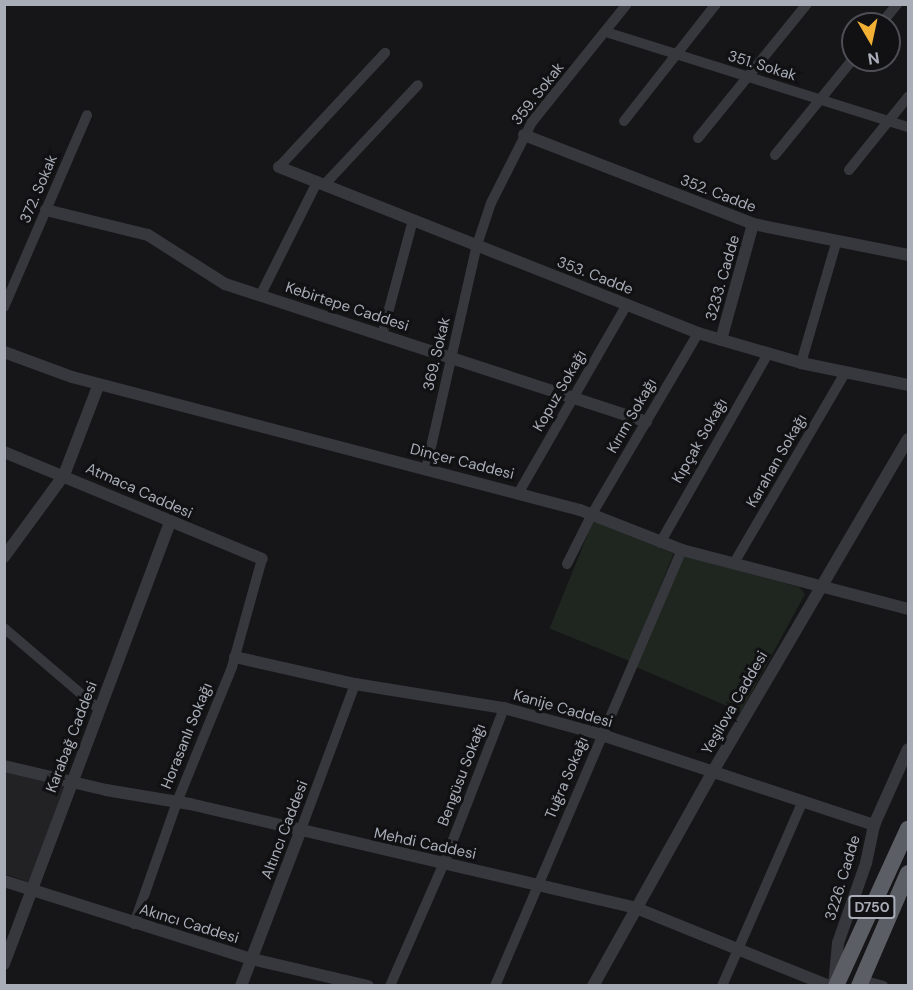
<!DOCTYPE html>
<html>
<head>
<meta charset="utf-8">
<style>
	body { margin:0 }
	#map { position:relative; width:913px; height:990px; overflow:hidden; background:#161618; font-family:"DM Sans",sans-serif }
	div>[style] { position:absolute }
	[style*='--x'] { left:calc(var(--x)*1px); top:calc(var(--y)*1px); width:calc(var(--w)*1px); rotate:calc(var(--a)*1deg) }
	.built>* { inset:0; background:#222225 }
	.green>* { inset:0; background:#1e261f; transform-origin:0 0 }
	.minor>* { height:10px; margin:-5px; padding:0 5px; transform-origin:5px; border-radius:5px; background:#37383d }
	.tertiary>* { height:12px; margin:-6px; padding:0 6px; transform-origin:6px; border-radius:6px; background:#37383d }
	.trunk>* { height:16px; margin:-8px; padding:0 8px; transform-origin:8px; border-radius:8px; background:#5b5e65 }
	span { translate:-50% -50%; white-space:nowrap; text-align:center; line-height:1.15; -webkit-text-stroke:6px #111113; paint-order:stroke }
	.shield-label span { padding:2px 4px; background:#111113; border:2px solid; border-radius:4px; -webkit-text-stroke-width:0 }
	.shield-label { font-size:14px; color:#a8adb8; font-weight:700 }
	.street-label { font-size:15px; color:#a8adb8 }
	.frame { position:absolute; inset:0; border:6px solid #a8adb8; pointer-events:none }
	.north { position:absolute; left:841px; top:12px; width:60px; height:60px; box-sizing:border-box; background:#111113; border:2px solid #4d4f55; border-radius:50%; rotate:171deg; font-size:16px; font-weight:700; line-height:24px; text-align:center; color:#a8adb8 }
	.north::after { content:''; display:block; margin:auto; width:21px; height:27px; background:#f2b134; clip-path:polygon(50% 0,100% 100%,50% 72%,0 100%) }
</style>
</head>
<body>
<div id="map">
	<div class="built">
		<div style="clip-path:polygon(5px 772px,66px 786px,29px 882px,5px 874px)"></div>
	</div>
	<div class="green">
		<div style="left:593px;top:521px;width:87px;height:116px;rotate:22deg"></div>
		<div style="clip-path:polygon(684px 556px,799px 587px,805px 594px,741px 712px,636px 667px)"></div>
	</div>
	<div class="minor">
		<div style="--x:881;--y:24;--w:26;--a:-51"></div>
		<div style="--x:606;--y:32;--w:317;--a:17.5"></div>
		<div style="--x:624;--y:121;--w:149;--a:-51.8"></div>
		<div style="--x:698;--y:138;--w:173;--a:-50.9"></div>
		<div style="--x:775;--y:155;--w:124;--a:-50.9"></div>
		<div style="--x:279;--y:167;--w:156;--a:-47.1"></div>
		<div style="--x:849;--y:170;--w:94;--a:-51.1"></div>
		<div style="--x:324;--y:185;--w:137;--a:-46.8"></div>
		<div style="--x:260;--y:296;--w:127;--a:-63.4"></div>
		<div style="--x:4;--y:307;--w:209;--a:-66.6"></div>
		<div style="--x:382;--y:335;--w:119;--a:-74.9"></div>
		<div style="--x:801;--y:363;--w:128;--a:-73.7"></div>
		<div style="--x:426;--y:469;--w:230;--a:-77.2"></div>
		<div style="--x:477;--y:245;--w:44;--a:-71.6"></div>
		<div style="--x:491;--y:203;--w:91;--a:-63.2"></div>
		<div style="--x:532;--y:122;--w:151;--a:-51.2"></div>
		<div style="--x:519;--y:492;--w:217;--a:-60.1"></div>
		<div style="--x:660;--y:543;--w:218;--a:-60.3"></div>
		<div style="--x:734;--y:563;--w:220;--a:-59.7"></div>
		<div style="--x:567;--y:564;--w:56;--a:-63.4"></div>
		<div style="--x:592;--y:514;--w:210;--a:-59.6"></div>
		<div style="--x:4;--y:628;--w:125;--a:40.5"></div>
		<div style="--x:300;--y:832;--w:158;--a:-69.6"></div>
		<div style="--x:134;--y:924;--w:129;--a:-70.6"></div>
		<div style="--x:177;--y:802;--w:146;--a:-67.8"></div>
		<div style="--x:232;--y:667;--w:112;--a:-74.5"></div>
		<div style="--x:861;--y:980;--w:23;--a:15"></div>
		<div style="--x:390;--y:986;--w:134;--a:-66.3"></div>
		<div style="--x:444;--y:863;--w:166;--a:-68.8"></div>
		<div style="--x:495;--y:986;--w:474;--a:-66.8"></div>
		<div style="--x:722;--y:986;--w:200;--a:-66.4"></div>
	</div>
	<div class="tertiary">
		<div style="--x:524;--y:135;--w:246;--a:21.2"></div>
		<div style="--x:753;--y:224;--w:158;--a:11.3"></div>
		<div style="--x:279;--y:167;--w:451;--a:21.6"></div>
		<div style="--x:698;--y:333;--w:107;--a:16.2"></div>
		<div style="--x:801;--y:363;--w:109;--a:11.6"></div>
		<div style="--x:46;--y:210;--w:105;--a:13.8"></div>
		<div style="--x:148;--y:235;--w:91;--a:32.5"></div>
		<div style="--x:225;--y:284;--w:443;--a:18.1"></div>
		<div style="--x:721;--y:340;--w:120;--a:-74.6"></div>
		<div style="--x:4;--y:352;--w:72;--a:20.2"></div>
		<div style="--x:72;--y:377;--w:525;--a:14.67"></div>
		<div style="--x:580;--y:510;--w:110;--a:21.4"></div>
		<div style="--x:682;--y:550;--w:234;--a:14.6"></div>
		<div style="--x:4;--y:452;--w:279;--a:22.5"></div>
		<div style="--x:4;--y:557;--w:102;--a:-53.8"></div>
		<div style="--x:64;--y:475;--w:97;--a:-69"></div>
		<div style="--x:235;--y:657;--w:123;--a:12.7"></div>
		<div style="--x:355;--y:684;--w:151;--a:9.2"></div>
		<div style="--x:504;--y:708;--w:102;--a:15.4"></div>
		<div style="--x:602;--y:735;--w:287;--a:18.3"></div>
		<div style="--x:4;--y:766;--w:105;--a:13.2"></div>
		<div style="--x:106;--y:790;--w:85;--a:9.5"></div>
		<div style="--x:190;--y:804;--w:458;--a:13.1"></div>
		<div style="--x:636;--y:908;--w:208;--a:22"></div>
		<div style="--x:4;--y:881;--w:260;--a:17.5"></div>
		<div style="--x:252;--y:959;--w:119;--a:13.1"></div>
		<div style="--x:4;--y:964;--w:472;--a:-69.4"></div>
		<div style="--x:241;--y:986;--w:165;--a:-69"></div>
		<div style="--x:593;--y:986;--w:244;--a:-60.8"></div>
		<div style="--x:712;--y:773;--w:387;--a:-59.6"></div>
		<div style="--x:834;--y:986;--w:43;--a:-84.7"></div>
		<div style="--x:838;--y:943;--w:85;--a:-70.7"></div>
		<div style="--x:866;--y:863;--w:39;--a:-78"></div>
		<div style="--x:874;--y:825;--w:83;--a:-65.9"></div>
	</div>
	<div class="trunk">
		<div style="--x:836;--y:986;--w:173;--a:-65.4"></div>
		<div style="--x:859;--y:986;--w:123;--a:-66.6"></div>
	</div>
	<div class="shield-label">
		<span style="left:872px;top:907px">D750</span>
	</div>
	<div class="street-label">
		<span style="left:762px;top:66px;rotate:17deg">351. Sokak</span>
		<span style="left:538px;top:94px;rotate:-52deg">359. Sokak</span>
		<span style="left:39px;top:189px;rotate:-67deg">372. Sokak</span>
		<span style="left:718px;top:194px;rotate:21deg">352. Cadde</span>
		<span style="left:595px;top:276px;rotate:21deg">353. Cadde</span>
		<span style="left:723px;top:278px;rotate:-74deg">3233. Cadde</span>
		<span style="left:347px;top:307px;rotate:18deg">Kebirtepe Caddesi</span>
		<span style="left:437px;top:354px;rotate:-77deg">369. Sokak</span>
		<span style="left:560px;top:391px;rotate:-60deg">Kopuz Sokağı</span>
		<span style="left:632px;top:416px;rotate:-60deg">Kırım Sokağı</span>
		<span style="left:700px;top:441px;rotate:-60deg">Kıpçak Sokağı</span>
		<span style="left:777px;top:461px;rotate:-60deg">Karahan Sokağı</span>
		<span style="left:462px;top:462px;rotate:14deg">Dinçer Caddesi</span>
		<span style="left:139px;top:491px;rotate:24deg">Atmaca Caddesi</span>
		<span style="left:735px;top:703px;rotate:-60deg">Yeşilova Caddesi</span>
		<span style="left:563px;top:709px;rotate:16deg">Kanije Caddesi</span>
		<span style="left:187px;top:736px;rotate:-68deg">Horasanlı Sokağı</span>
		<span style="left:72px;top:737px;rotate:-69deg">Karabağ Caddesi</span>
		<span style="left:462px;top:775px;rotate:-69deg">Bengüsu Sokağı</span>
		<span style="left:567px;top:778px;rotate:-67deg">Tuğra Sokağı</span>
		<span style="left:285px;top:830px;rotate:-69deg">Altıncı Caddesi</span>
		<span style="left:425px;top:844px;rotate:12deg">Mehdi Caddesi</span>
		<span style="left:843px;top:878px;rotate:-73deg">3226. Cadde</span>
		<span style="left:189px;top:924px;rotate:17deg">Akıncı Caddesi</span>
	</div>
	<div class="frame"></div>
	<div class="north">N</div>
</div>
</body>
</html>
